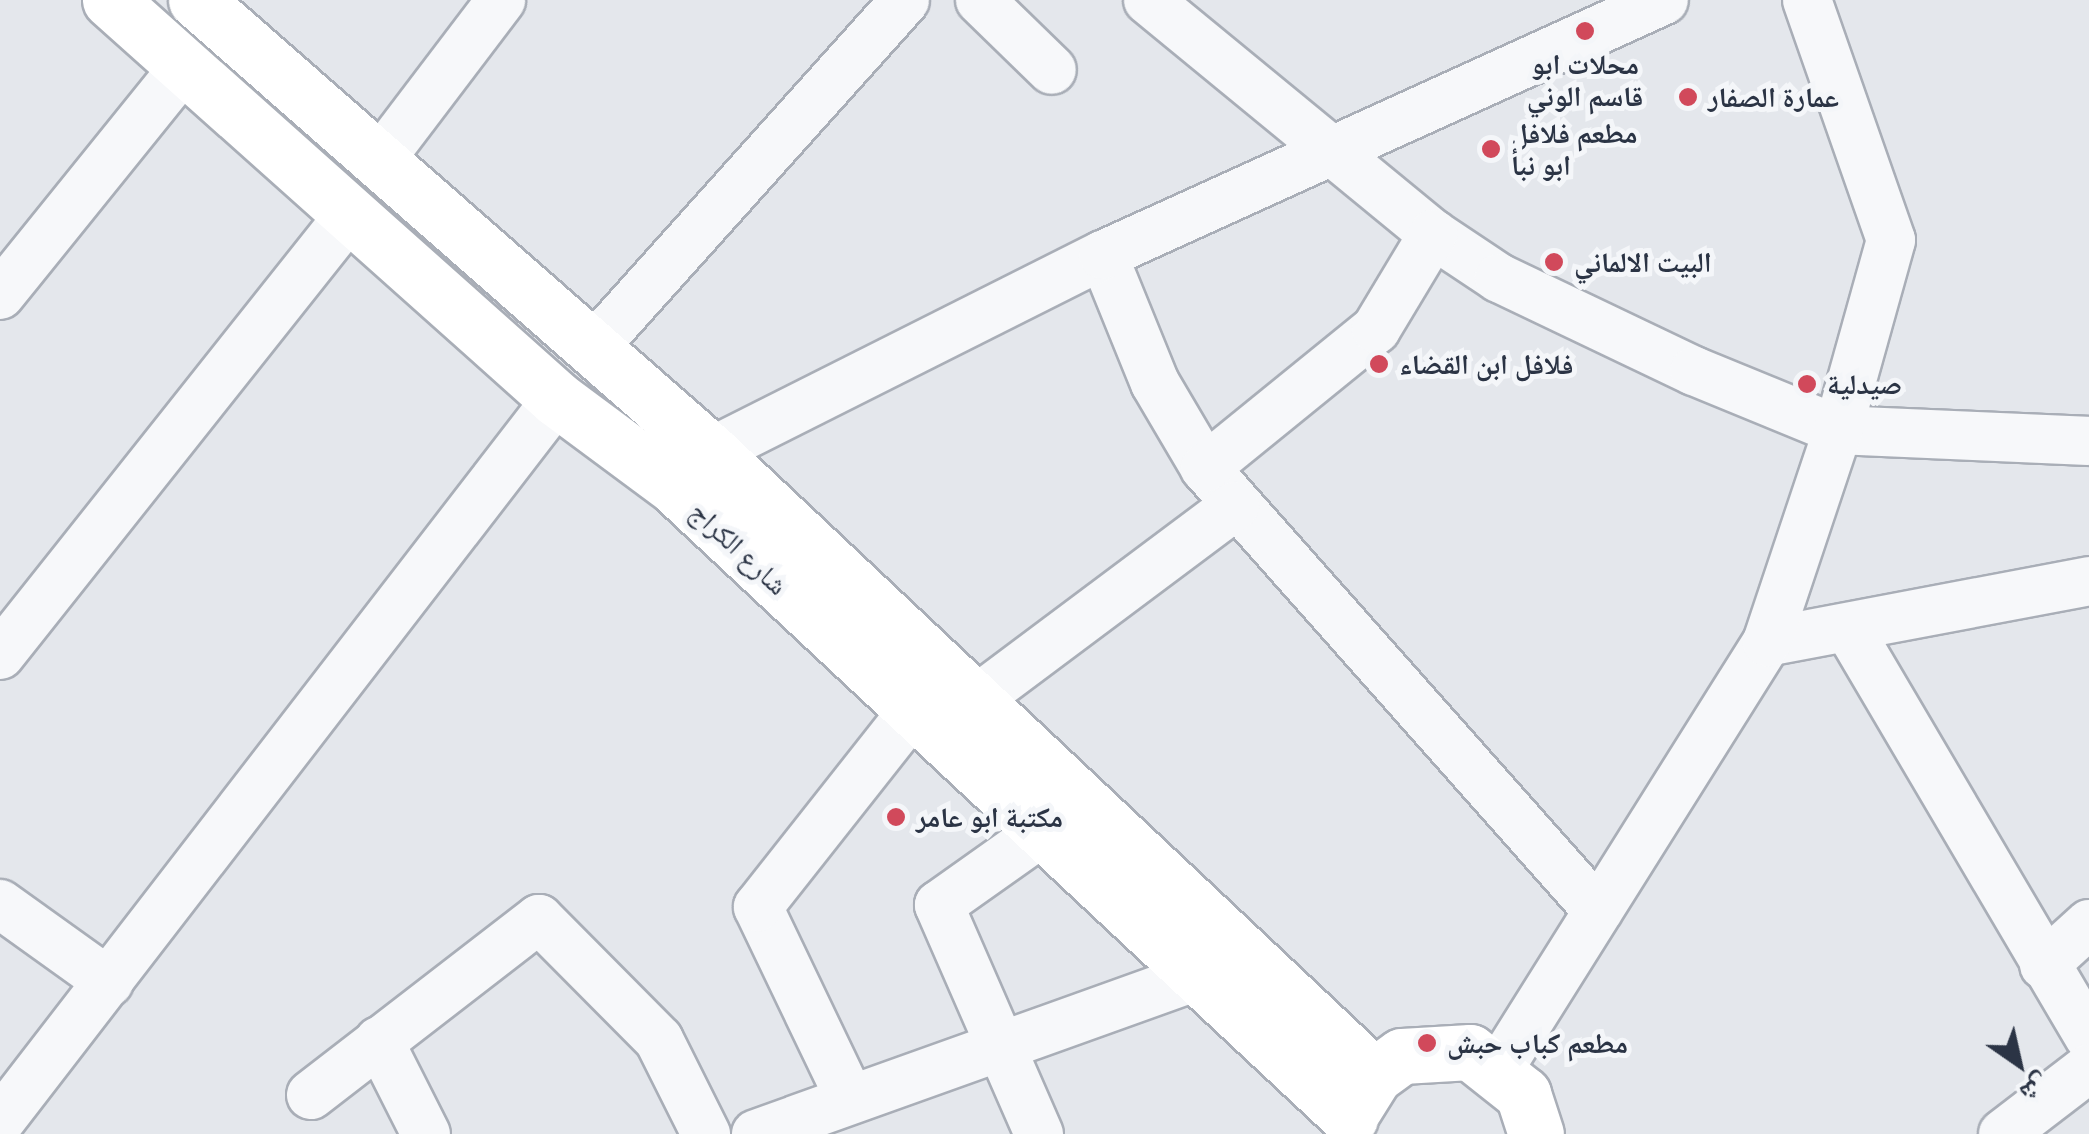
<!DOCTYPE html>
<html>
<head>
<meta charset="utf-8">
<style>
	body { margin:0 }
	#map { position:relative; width:2089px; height:1134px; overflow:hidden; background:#e4e7ec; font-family:Figtree,"Noto Naskh Arabic",sans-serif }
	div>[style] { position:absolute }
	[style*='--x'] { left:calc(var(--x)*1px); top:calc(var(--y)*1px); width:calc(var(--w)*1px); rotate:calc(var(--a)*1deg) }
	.roads { filter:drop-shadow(2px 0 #a9aeb7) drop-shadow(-2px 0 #a9aeb7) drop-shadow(0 2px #a9aeb7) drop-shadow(0 -2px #a9aeb7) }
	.minor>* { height:48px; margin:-24px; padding:0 24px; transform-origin:24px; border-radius:24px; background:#f7f8fa }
	.major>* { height:55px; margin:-27.5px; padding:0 27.5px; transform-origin:27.5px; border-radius:27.5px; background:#fff }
	.dots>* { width:28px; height:28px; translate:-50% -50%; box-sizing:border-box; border:5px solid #f4f6f9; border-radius:50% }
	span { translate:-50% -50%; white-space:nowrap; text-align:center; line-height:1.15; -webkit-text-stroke:10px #f4f6f9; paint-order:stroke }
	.poi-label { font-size:28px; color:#2b3445; font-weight:700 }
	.left { translate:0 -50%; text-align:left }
	.street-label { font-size:28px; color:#2b3445 }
	.north { position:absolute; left:1969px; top:1014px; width:100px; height:100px; -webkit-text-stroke:8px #f4f6f9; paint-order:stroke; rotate:146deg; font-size:28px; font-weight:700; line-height:40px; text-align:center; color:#2b3445 }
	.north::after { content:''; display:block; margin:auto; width:35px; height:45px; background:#2b3445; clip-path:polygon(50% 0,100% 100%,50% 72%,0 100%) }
</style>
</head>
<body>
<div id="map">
	<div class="roads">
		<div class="minor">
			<div style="--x:980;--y:0;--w:100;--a:44.2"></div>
			<div style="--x:1148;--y:0;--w:369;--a:39.4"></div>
			<div style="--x:1433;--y:234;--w:79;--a:33.7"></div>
			<div style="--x:1499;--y:278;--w:216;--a:25.5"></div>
			<div style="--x:1694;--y:371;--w:156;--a:22.3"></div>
			<div style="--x:1838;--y:430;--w:251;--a:2.5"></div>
			<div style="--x:379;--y:161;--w:202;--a:-52.8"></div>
			<div style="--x:1103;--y:255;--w:138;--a:67.9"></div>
			<div style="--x:1155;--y:383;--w:99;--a:59.5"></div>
			<div style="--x:1205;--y:468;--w:592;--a:48.42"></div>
			<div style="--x:0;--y:295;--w:294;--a:-51.1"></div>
			<div style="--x:593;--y:348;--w:467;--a:-48.1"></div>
			<div style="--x:1205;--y:468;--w:220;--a:-39.1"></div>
			<div style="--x:1376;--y:329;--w:111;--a:-59"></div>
			<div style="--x:683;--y:476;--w:37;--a:-41"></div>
			<div style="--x:711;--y:452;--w:439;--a:-26.7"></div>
			<div style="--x:1103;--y:255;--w:616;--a:-24.44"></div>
			<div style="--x:1850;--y:631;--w:471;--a:59.5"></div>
			<div style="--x:1767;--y:642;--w:328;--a:-10.7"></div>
			<div style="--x:0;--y:655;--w:564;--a:-51.55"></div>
			<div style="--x:977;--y:699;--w:322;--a:-36.8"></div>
			<div style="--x:0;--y:904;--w:134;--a:35.6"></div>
			<div style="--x:2044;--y:965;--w:61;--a:-42.3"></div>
			<div style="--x:379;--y:1041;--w:104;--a:63.2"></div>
			<div style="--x:1500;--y:1067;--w:502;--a:-57.86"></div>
			<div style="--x:1767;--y:642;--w:224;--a:-71.5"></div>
			<div style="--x:1838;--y:430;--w:197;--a:-74.4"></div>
			<div style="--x:1891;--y:240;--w:254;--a:-109.3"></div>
			<div style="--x:311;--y:1095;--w:288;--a:-37.7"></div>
			<div style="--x:539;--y:919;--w:170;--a:45.2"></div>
			<div style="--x:659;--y:1040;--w:105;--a:63.4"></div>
			<div style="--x:850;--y:1099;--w:213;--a:-115.6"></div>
			<div style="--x:758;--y:907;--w:250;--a:-51.7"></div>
			<div style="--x:0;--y:1121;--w:912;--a:-52.35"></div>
			<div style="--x:756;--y:1134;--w:469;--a:-19.7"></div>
			<div style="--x:1039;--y:1134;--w:250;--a:-113.6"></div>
			<div style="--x:939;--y:905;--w:126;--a:-35.3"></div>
			<div style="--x:2003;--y:1134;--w:108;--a:-37.5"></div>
		</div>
		<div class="major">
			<div style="--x:110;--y:0;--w:599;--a:41.75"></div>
			<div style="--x:557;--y:399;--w:144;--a:36.6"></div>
			<div style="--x:673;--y:485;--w:927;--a:43.08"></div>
			<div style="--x:196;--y:0;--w:685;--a:41.27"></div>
			<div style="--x:711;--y:452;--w:910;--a:43.26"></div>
			<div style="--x:1355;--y:1107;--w:36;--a:-58"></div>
			<div style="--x:1374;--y:1076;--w:34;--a:-36"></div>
			<div style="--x:1402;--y:1056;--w:68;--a:-3.4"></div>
			<div style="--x:1470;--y:1052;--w:68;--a:38.4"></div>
			<div style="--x:1523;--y:1094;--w:42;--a:72"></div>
		</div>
	</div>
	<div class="dots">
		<div style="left:1585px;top:31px;background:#d1495b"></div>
		<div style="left:1688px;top:97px;background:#d1495b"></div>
		<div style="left:1491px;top:149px;background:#d1495b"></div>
		<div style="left:1554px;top:262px;background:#d1495b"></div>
		<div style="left:1379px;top:364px;background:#d1495b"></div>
		<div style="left:1807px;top:384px;background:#d1495b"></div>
		<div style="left:896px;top:817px;background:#d1495b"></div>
		<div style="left:1427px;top:1043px;background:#d1495b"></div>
	</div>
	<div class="poi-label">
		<span style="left:1585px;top:80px">محلات ابو<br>قاسم الوني</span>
		<span class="left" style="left:1708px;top:97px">عمارة الصفار</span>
		<span class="left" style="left:1511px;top:149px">مطعم فلافل<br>ابو نبأ</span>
		<span class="left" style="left:1574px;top:262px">البيت الالماني</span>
		<span class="left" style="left:1399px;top:364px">فلافل ابن القضاء</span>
		<span class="left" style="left:1827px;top:384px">صيدلية</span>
		<span class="left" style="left:916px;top:817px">مكتبة ابو عامر</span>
		<span class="left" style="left:1447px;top:1043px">مطعم كباب حبش</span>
	</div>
	<div class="street-label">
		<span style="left:739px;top:548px;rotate:43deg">شارع الكراج</span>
	</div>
	<div class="north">ش</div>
</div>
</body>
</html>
